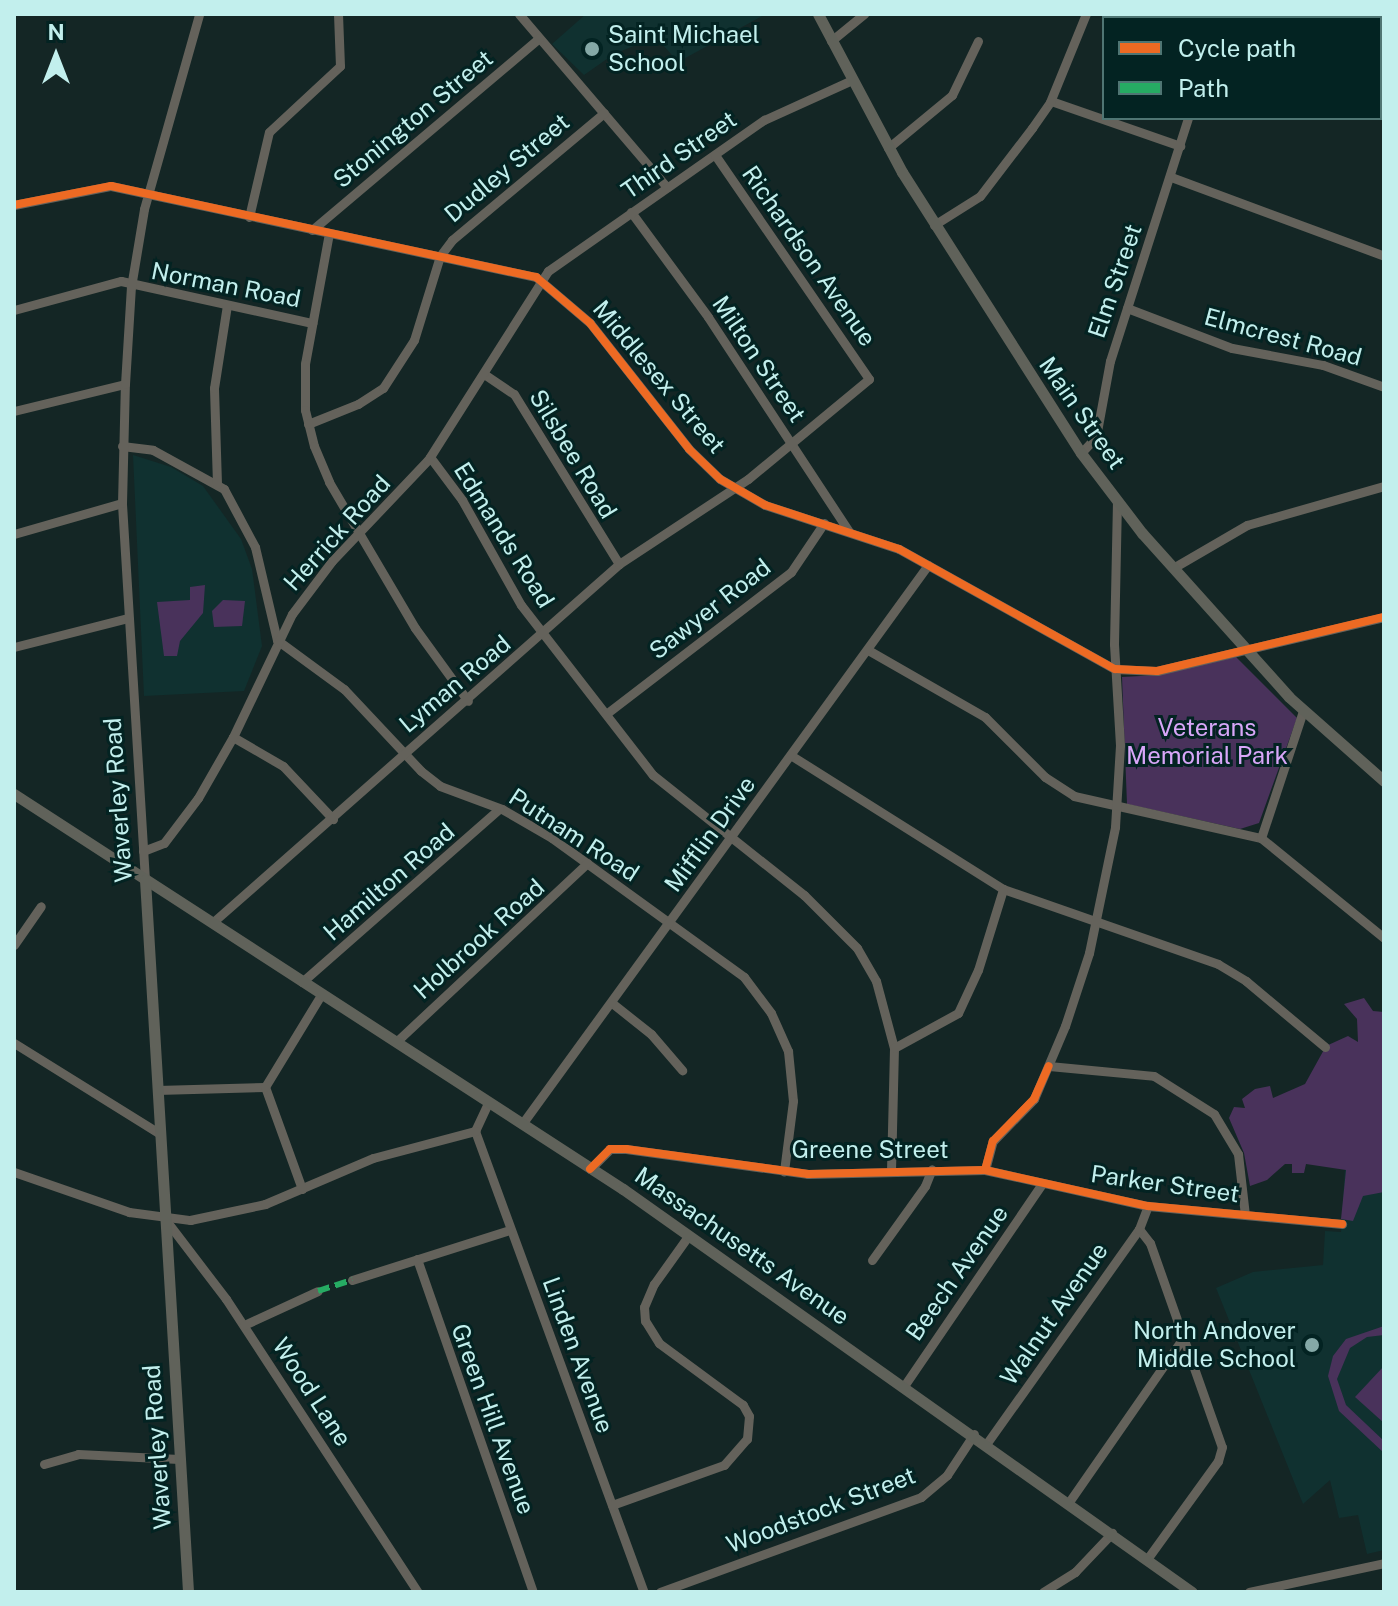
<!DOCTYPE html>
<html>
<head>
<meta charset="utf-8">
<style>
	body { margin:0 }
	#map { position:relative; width:1398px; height:1606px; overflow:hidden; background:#142625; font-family:"Public Sans",sans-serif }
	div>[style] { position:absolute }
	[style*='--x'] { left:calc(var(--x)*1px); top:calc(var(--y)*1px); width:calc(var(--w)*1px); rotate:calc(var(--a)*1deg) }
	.built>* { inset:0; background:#103130 }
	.green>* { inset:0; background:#49325b }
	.minor>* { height:9px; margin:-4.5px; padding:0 4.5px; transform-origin:4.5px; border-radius:4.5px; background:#64625b }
	.major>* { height:11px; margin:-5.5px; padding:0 5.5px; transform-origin:5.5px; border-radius:5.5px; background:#60625a }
	.quiet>* { height:6px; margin-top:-3px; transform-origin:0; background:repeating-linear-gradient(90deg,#26ab63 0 12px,transparent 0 18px) }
	.cycleway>* { height:8px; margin:-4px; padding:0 4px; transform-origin:4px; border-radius:4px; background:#ed6a23 }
	.dots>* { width:22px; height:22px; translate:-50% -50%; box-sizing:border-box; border:4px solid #032322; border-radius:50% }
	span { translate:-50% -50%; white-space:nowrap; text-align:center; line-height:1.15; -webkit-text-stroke:6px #032322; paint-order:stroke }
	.poi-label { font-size:24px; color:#c2efed }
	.left { translate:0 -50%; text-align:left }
	.right { translate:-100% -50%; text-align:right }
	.street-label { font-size:24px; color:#c2efed }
	.park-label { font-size:24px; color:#d8a6f8 }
	.frame { position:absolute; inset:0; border:16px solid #c2efed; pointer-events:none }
	.legend { position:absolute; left:1102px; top:16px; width:280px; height:104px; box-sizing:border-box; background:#032322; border:2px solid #4f7573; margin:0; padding:10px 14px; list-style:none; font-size:24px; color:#c2efed }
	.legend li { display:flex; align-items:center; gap:16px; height:40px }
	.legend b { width:40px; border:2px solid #4f7573 }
	.north { position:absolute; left:16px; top:16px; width:80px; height:80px; -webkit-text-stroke:6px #032322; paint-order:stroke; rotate:0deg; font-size:22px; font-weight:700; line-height:32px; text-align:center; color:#c2efed }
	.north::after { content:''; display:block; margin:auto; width:28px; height:36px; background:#c2efed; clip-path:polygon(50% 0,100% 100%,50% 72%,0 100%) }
</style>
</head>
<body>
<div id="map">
	<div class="built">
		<div style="clip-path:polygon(586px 14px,766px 14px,678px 62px,656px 37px,614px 54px,584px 75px,552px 44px)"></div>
		<div style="clip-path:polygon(133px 455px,171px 467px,203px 486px,241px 539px,252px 569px,262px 646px,244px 691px,144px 696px)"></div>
		<div style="clip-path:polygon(1384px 1041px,1384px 1550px,1367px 1554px,1358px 1515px,1339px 1518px,1330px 1480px,1303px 1504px,1216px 1288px,1253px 1272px,1323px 1265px,1325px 1231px,1341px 1232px,1345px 1167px,1306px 1162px)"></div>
	</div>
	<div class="green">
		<div style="clip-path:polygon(205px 585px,203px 613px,180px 641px,177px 656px,164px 656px,157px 602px,190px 600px,190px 587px)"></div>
		<div style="clip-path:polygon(223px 600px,245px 601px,242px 626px,214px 627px,212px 611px)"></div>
		<div style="clip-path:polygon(1236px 657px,1297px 718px,1259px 823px,1240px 829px,1127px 804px,1122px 677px,1159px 675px)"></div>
		<div style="clip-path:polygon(1364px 998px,1373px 1011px,1384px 1012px,1384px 1192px,1363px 1196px,1353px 1221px,1341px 1219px,1346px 1170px,1306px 1164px,1304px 1173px,1292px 1173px,1292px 1164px,1285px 1164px,1267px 1180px,1250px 1186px,1244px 1153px,1229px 1118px,1234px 1107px,1245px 1108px,1242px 1099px,1255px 1089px,1270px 1086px,1273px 1098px,1305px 1084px,1326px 1046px,1348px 1036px,1358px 1042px,1357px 1019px,1344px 1004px)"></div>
		<div style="clip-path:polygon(1384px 1326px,1384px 1335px,1367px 1337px,1350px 1348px,1337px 1379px,1346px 1405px,1384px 1441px,1384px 1453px,1339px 1411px,1328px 1376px,1333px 1356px,1346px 1339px)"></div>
		<div style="clip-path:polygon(1384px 1366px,1384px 1423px,1355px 1397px)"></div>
	</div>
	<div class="minor">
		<div style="--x:519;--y:14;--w:228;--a:49.5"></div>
		<div style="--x:1218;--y:18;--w:4;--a:-76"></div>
		<div style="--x:1313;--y:18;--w:4;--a:-76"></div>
		<div style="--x:831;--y:41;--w:43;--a:-39.3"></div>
		<div style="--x:1051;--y:101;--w:137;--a:19.2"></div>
		<div style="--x:888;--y:148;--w:83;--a:-39.6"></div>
		<div style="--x:952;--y:95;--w:60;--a:-64.3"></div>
		<div style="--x:1171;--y:177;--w:227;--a:20.3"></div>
		<div style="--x:14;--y:205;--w:99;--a:-11.1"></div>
		<div style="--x:111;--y:186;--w:435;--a:12.1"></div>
		<div style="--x:536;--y:277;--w:71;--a:40.4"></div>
		<div style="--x:590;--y:323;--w:160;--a:51.8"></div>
		<div style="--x:689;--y:449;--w:43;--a:44.1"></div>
		<div style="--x:720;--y:479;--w:52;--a:30"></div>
		<div style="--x:765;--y:505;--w:141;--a:18.2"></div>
		<div style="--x:899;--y:549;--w:247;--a:29.1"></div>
		<div style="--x:1115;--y:669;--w:42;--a:2.7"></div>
		<div style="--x:1157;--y:671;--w:233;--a:-13.4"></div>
		<div style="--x:631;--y:212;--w:130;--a:53.7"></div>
		<div style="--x:708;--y:317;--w:257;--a:56.7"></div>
		<div style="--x:249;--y:217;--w:87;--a:-76.8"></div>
		<div style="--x:269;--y:132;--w:97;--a:-42.9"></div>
		<div style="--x:340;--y:66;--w:52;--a:-92.2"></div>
		<div style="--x:934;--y:225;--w:54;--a:-32.2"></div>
		<div style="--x:980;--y:196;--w:86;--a:-52.6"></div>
		<div style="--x:1032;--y:128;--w:32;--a:-55"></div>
		<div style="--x:1050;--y:102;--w:95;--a:-67.8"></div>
		<div style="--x:312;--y:230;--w:297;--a:-40.2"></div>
		<div style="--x:329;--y:233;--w:133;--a:100.4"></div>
		<div style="--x:305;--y:364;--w:46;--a:90"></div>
		<div style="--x:305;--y:410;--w:37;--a:76"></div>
		<div style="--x:314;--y:446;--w:39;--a:67"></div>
		<div style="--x:329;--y:482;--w:169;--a:59.5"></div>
		<div style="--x:415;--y:628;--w:90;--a:54"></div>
		<div style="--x:1127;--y:308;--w:112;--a:20.9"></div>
		<div style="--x:1232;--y:348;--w:93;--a:10.6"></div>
		<div style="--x:1323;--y:365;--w:65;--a:19.8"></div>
		<div style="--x:14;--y:310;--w:111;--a:-15.2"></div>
		<div style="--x:121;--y:281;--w:196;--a:12.4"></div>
		<div style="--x:484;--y:374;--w:36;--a:34"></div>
		<div style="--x:514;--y:394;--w:200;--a:58.3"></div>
		<div style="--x:14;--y:411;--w:114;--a:-13.7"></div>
		<div style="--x:308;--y:424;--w:54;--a:-21.8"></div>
		<div style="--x:358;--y:404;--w:30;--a:-33"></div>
		<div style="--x:383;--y:388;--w:57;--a:-57.1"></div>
		<div style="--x:414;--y:340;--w:88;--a:-72.8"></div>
		<div style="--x:440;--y:256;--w:20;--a:-53"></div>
		<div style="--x:452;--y:240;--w:198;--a:-39.9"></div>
		<div style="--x:122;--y:446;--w:31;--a:7"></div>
		<div style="--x:153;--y:450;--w:81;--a:28.8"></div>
		<div style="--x:224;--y:489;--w:66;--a:61.9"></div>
		<div style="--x:255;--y:547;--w:96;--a:76.7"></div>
		<div style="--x:277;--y:640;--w:83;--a:36.2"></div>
		<div style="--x:344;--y:689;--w:112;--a:46.8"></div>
		<div style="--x:421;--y:771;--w:24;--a:38"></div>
		<div style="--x:440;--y:786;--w:66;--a:20.4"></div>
		<div style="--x:502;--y:809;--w:58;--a:30.1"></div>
		<div style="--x:552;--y:838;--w:237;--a:35.9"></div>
		<div style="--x:744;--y:977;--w:45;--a:53.1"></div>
		<div style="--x:771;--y:1013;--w:42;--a:65.9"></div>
		<div style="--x:788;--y:1051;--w:50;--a:84.3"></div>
		<div style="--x:793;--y:1101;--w:71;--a:97.3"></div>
		<div style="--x:1081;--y:453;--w:22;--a:-47"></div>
		<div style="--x:1096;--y:437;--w:77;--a:-79.6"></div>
		<div style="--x:1110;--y:361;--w:255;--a:-72.2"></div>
		<div style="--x:430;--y:457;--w:54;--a:53.3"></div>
		<div style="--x:462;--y:500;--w:120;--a:60.7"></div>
		<div style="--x:521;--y:605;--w:215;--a:52.2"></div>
		<div style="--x:653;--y:775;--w:193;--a:38.5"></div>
		<div style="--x:804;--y:895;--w:75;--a:45"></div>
		<div style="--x:857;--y:948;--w:38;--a:60"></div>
		<div style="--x:876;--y:981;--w:69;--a:75"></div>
		<div style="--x:894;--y:1048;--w:124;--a:91.4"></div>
		<div style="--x:217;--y:484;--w:96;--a:-91.8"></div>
		<div style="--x:214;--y:388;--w:84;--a:-81.1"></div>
		<div style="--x:14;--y:534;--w:112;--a:-16"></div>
		<div style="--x:1173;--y:568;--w:86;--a:-30.2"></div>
		<div style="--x:1247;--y:525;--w:142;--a:-15.9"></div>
		<div style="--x:14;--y:647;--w:118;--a:-14.3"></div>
		<div style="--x:868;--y:650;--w:135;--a:29.8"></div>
		<div style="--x:985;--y:717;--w:85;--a:45"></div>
		<div style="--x:1045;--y:777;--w:35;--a:33"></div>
		<div style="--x:1074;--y:796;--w:192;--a:12.7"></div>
		<div style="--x:1261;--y:838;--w:159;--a:39.1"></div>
		<div style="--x:606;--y:714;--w:233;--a:-37.5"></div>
		<div style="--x:791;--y:572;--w:59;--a:-56"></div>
		<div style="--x:233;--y:737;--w:58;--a:30.1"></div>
		<div style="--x:283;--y:766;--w:73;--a:46.7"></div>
		<div style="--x:792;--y:756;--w:249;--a:32.2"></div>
		<div style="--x:1003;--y:889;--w:228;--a:19.2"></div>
		<div style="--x:1218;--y:964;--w:33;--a:31"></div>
		<div style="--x:1246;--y:981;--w:103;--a:39.9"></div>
		<div style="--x:1261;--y:838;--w:134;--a:-71.7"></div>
		<div style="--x:143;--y:851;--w:22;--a:-21"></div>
		<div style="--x:164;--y:843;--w:56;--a:-52.9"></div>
		<div style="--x:198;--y:798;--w:70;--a:-60.2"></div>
		<div style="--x:233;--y:737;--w:136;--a:-64.4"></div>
		<div style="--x:292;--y:614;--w:66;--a:-53"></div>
		<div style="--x:332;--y:561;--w:139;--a:-46.5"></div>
		<div style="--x:428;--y:460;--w:224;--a:-57.6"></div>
		<div style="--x:548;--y:271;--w:264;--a:-35"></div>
		<div style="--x:764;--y:120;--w:94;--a:-24.4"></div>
		<div style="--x:145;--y:880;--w:378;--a:-93.5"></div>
		<div style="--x:122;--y:503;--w:119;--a:-88.6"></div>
		<div style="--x:125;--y:384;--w:97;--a:-86.5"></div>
		<div style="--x:131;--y:287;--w:79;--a:-80.5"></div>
		<div style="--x:144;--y:209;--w:203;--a:-74.2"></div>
		<div style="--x:212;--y:923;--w:543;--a:-41.41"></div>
		<div style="--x:619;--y:564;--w:154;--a:-33.4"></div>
		<div style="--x:748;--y:479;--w:157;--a:-39.6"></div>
		<div style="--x:869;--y:379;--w:272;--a:-124.5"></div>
		<div style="--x:14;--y:945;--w:47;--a:-55.3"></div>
		<div style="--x:302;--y:982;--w:262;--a:-41.3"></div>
		<div style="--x:612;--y:1003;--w:50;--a:38.5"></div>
		<div style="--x:651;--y:1034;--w:48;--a:49.3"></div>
		<div style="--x:396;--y:1042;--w:262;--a:-43.1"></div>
		<div style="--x:14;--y:1043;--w:172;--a:31.9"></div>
		<div style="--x:894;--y:1048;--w:73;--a:-28.7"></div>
		<div style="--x:958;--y:1013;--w:47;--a:-65.1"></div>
		<div style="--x:978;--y:970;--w:85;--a:-72.8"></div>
		<div style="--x:1049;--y:1066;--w:105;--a:5.4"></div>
		<div style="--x:1154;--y:1076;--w:71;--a:32.3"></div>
		<div style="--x:1214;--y:1114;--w:47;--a:59"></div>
		<div style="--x:1238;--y:1154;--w:61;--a:83.5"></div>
		<div style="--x:157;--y:1090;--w:108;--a:-1.6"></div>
		<div style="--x:522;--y:1124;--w:691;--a:-54.01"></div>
		<div style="--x:475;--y:1131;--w:491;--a:69.9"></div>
		<div style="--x:475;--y:1131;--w:31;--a:-65"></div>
		<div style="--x:590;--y:1169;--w:28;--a:-45"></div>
		<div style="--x:610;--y:1149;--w:16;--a:0"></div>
		<div style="--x:626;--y:1149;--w:184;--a:7.8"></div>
		<div style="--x:808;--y:1174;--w:177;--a:-1.3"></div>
		<div style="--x:985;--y:1170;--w:30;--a:-75"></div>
		<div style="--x:993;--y:1141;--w:59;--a:-45.7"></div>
		<div style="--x:1034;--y:1099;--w:79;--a:-67"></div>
		<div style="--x:1065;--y:1026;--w:77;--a:-71.8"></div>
		<div style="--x:1089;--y:953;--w:129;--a:-78.3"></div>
		<div style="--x:1115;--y:827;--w:82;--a:-86.5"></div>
		<div style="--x:1120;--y:745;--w:101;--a:-93.4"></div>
		<div style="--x:1114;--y:644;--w:144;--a:-88.8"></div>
		<div style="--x:985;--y:1170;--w:167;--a:12.5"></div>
		<div style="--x:1148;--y:1206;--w:195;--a:5.3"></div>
		<div style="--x:14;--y:1172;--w:122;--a:19.2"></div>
		<div style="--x:129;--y:1212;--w:62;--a:7.5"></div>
		<div style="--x:190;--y:1220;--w:77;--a:-12"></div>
		<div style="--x:265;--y:1204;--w:117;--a:-23.1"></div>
		<div style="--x:373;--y:1158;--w:106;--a:-14.8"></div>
		<div style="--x:302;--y:1189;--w:109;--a:-109.9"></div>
		<div style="--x:265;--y:1087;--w:108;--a:-58.7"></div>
		<div style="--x:165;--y:1219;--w:101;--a:52.7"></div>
		<div style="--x:226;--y:1299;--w:350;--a:56.8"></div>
		<div style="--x:1139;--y:1229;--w:18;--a:52"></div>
		<div style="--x:1150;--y:1243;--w:216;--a:70.6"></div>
		<div style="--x:1222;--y:1447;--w:15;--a:106"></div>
		<div style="--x:1218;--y:1461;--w:121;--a:125.9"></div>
		<div style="--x:417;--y:1259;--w:353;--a:70.8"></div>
		<div style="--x:872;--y:1260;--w:91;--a:-54.4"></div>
		<div style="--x:925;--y:1186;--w:18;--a:-68"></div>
		<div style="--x:352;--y:1280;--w:166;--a:-17.6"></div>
		<div style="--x:244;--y:1325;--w:81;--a:-24.7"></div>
		<div style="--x:904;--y:1386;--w:245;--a:-55.7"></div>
		<div style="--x:987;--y:1443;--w:262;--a:-54.6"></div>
		<div style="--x:1139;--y:1229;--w:25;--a:-69"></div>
		<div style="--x:44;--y:1464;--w:35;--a:-16"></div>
		<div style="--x:78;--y:1454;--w:101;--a:2.8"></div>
		<div style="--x:1069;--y:1502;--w:196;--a:-55.2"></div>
		<div style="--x:612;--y:1505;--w:119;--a:-19.7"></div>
		<div style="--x:724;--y:1465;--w:35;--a:-49"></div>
		<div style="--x:747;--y:1439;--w:23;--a:-85"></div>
		<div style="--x:749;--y:1416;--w:13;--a:-119"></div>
		<div style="--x:743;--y:1405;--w:104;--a:-143.6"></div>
		<div style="--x:659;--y:1343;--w:26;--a:-122"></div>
		<div style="--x:645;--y:1321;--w:14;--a:-94"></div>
		<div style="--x:644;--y:1307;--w:25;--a:-67"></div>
		<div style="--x:654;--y:1284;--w:60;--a:-54.5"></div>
		<div style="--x:660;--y:1592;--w:278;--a:-20"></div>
		<div style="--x:921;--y:1497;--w:34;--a:-40"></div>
		<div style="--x:947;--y:1475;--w:49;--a:-56.6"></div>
		<div style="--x:1043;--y:1592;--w:38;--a:-32"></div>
		<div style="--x:1075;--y:1572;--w:54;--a:-46.5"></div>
		<div style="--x:1249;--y:1592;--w:138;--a:-12.1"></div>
	</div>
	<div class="major">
		<div style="--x:818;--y:14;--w:179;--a:62"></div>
		<div style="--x:902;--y:172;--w:333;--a:57.5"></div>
		<div style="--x:1081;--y:453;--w:101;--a:52.7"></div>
		<div style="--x:1142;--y:533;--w:220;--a:48.1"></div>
		<div style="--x:1289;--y:697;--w:127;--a:41.5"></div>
		<div style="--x:14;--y:794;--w:726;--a:32.97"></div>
		<div style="--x:623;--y:1189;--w:697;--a:35.31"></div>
		<div style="--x:145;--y:880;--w:713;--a:86.54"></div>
	</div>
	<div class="quiet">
		<div style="--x:318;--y:1291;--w:36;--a:-18"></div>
	</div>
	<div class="cycleway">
		<div style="--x:14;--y:205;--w:99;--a:-11.1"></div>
		<div style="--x:111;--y:186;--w:435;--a:12.1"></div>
		<div style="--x:536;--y:277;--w:71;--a:40.4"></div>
		<div style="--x:590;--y:323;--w:160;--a:51.8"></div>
		<div style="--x:689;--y:449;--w:43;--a:44.1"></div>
		<div style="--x:720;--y:479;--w:52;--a:30"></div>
		<div style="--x:765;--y:505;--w:141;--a:18.2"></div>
		<div style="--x:899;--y:549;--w:247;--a:29.1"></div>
		<div style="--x:1115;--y:669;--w:42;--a:2.7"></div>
		<div style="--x:1157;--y:671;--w:233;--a:-13.4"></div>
		<div style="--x:590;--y:1169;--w:28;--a:-45"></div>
		<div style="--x:610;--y:1149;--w:16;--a:0"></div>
		<div style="--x:626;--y:1149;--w:184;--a:7.8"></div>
		<div style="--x:808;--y:1174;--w:177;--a:-1.3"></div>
		<div style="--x:985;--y:1170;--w:30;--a:-75"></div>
		<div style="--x:993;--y:1141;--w:59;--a:-45.7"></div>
		<div style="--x:1034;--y:1099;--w:36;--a:-66"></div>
		<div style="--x:985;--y:1170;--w:167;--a:12.5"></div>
		<div style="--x:1148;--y:1206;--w:195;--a:5.3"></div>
	</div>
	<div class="dots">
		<div style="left:592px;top:49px;background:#85a9a7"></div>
		<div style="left:1312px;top:1345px;background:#85a9a7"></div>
	</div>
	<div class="poi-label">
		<span class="left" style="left:608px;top:49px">Saint Michael<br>School</span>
		<span class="right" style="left:1296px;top:1345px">North Andover<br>Middle School</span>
	</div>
	<div class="street-label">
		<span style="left:413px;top:119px;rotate:-40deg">Stonington Street</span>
		<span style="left:679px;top:155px;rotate:-35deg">Third Street</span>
		<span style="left:507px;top:168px;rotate:-40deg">Dudley Street</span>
		<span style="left:809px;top:256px;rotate:55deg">Richardson Avenue</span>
		<span style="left:1115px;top:281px;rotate:-71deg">Elm Street</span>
		<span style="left:226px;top:285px;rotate:11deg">Norman Road</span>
		<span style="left:1283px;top:337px;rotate:15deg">Elmcrest Road</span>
		<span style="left:759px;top:359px;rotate:56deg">Milton Street</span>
		<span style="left:659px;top:377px;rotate:50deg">Middlesex Street</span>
		<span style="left:1082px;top:413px;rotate:55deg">Main Street</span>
		<span style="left:573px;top:454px;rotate:59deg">Silsbee Road</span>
		<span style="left:337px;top:533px;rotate:-48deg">Herrick Road</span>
		<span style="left:504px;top:535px;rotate:58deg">Edmands Road</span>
		<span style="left:710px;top:609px;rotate:-38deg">Sawyer Road</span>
		<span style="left:455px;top:684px;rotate:-40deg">Lyman Road</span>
		<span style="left:118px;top:800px;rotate:-94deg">Waverley Road</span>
		<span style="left:710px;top:834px;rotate:-54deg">Mifflin Drive</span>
		<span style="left:574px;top:835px;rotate:33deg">Putnam Road</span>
		<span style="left:389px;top:882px;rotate:-41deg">Hamilton Road</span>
		<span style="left:479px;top:939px;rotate:-42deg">Holbrook Road</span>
		<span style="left:870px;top:1150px">Greene Street</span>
		<span style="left:1165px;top:1184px;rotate:8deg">Parker Street</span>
		<span style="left:742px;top:1246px;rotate:35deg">Massachusetts Avenue</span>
		<span style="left:957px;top:1273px;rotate:-55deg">Beech Avenue</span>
		<span style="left:1054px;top:1314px;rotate:-55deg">Walnut Avenue</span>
		<span style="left:578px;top:1355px;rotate:70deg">Linden Avenue</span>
		<span style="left:312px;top:1392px;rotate:57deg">Wood Lane</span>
		<span style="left:493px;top:1419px;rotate:70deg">Green Hill Avenue</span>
		<span style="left:157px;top:1447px;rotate:-94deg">Waverley Road</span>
		<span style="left:821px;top:1510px;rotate:-21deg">Woodstock Street</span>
	</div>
	<div class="park-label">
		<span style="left:1207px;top:742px">Veterans<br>Memorial Park</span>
	</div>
	<div class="frame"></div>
	<ul class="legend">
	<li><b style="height:10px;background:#ed6a23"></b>Cycle path</li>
	<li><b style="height:10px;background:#26ab63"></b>Path</li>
	</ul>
	<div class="north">N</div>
</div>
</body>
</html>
